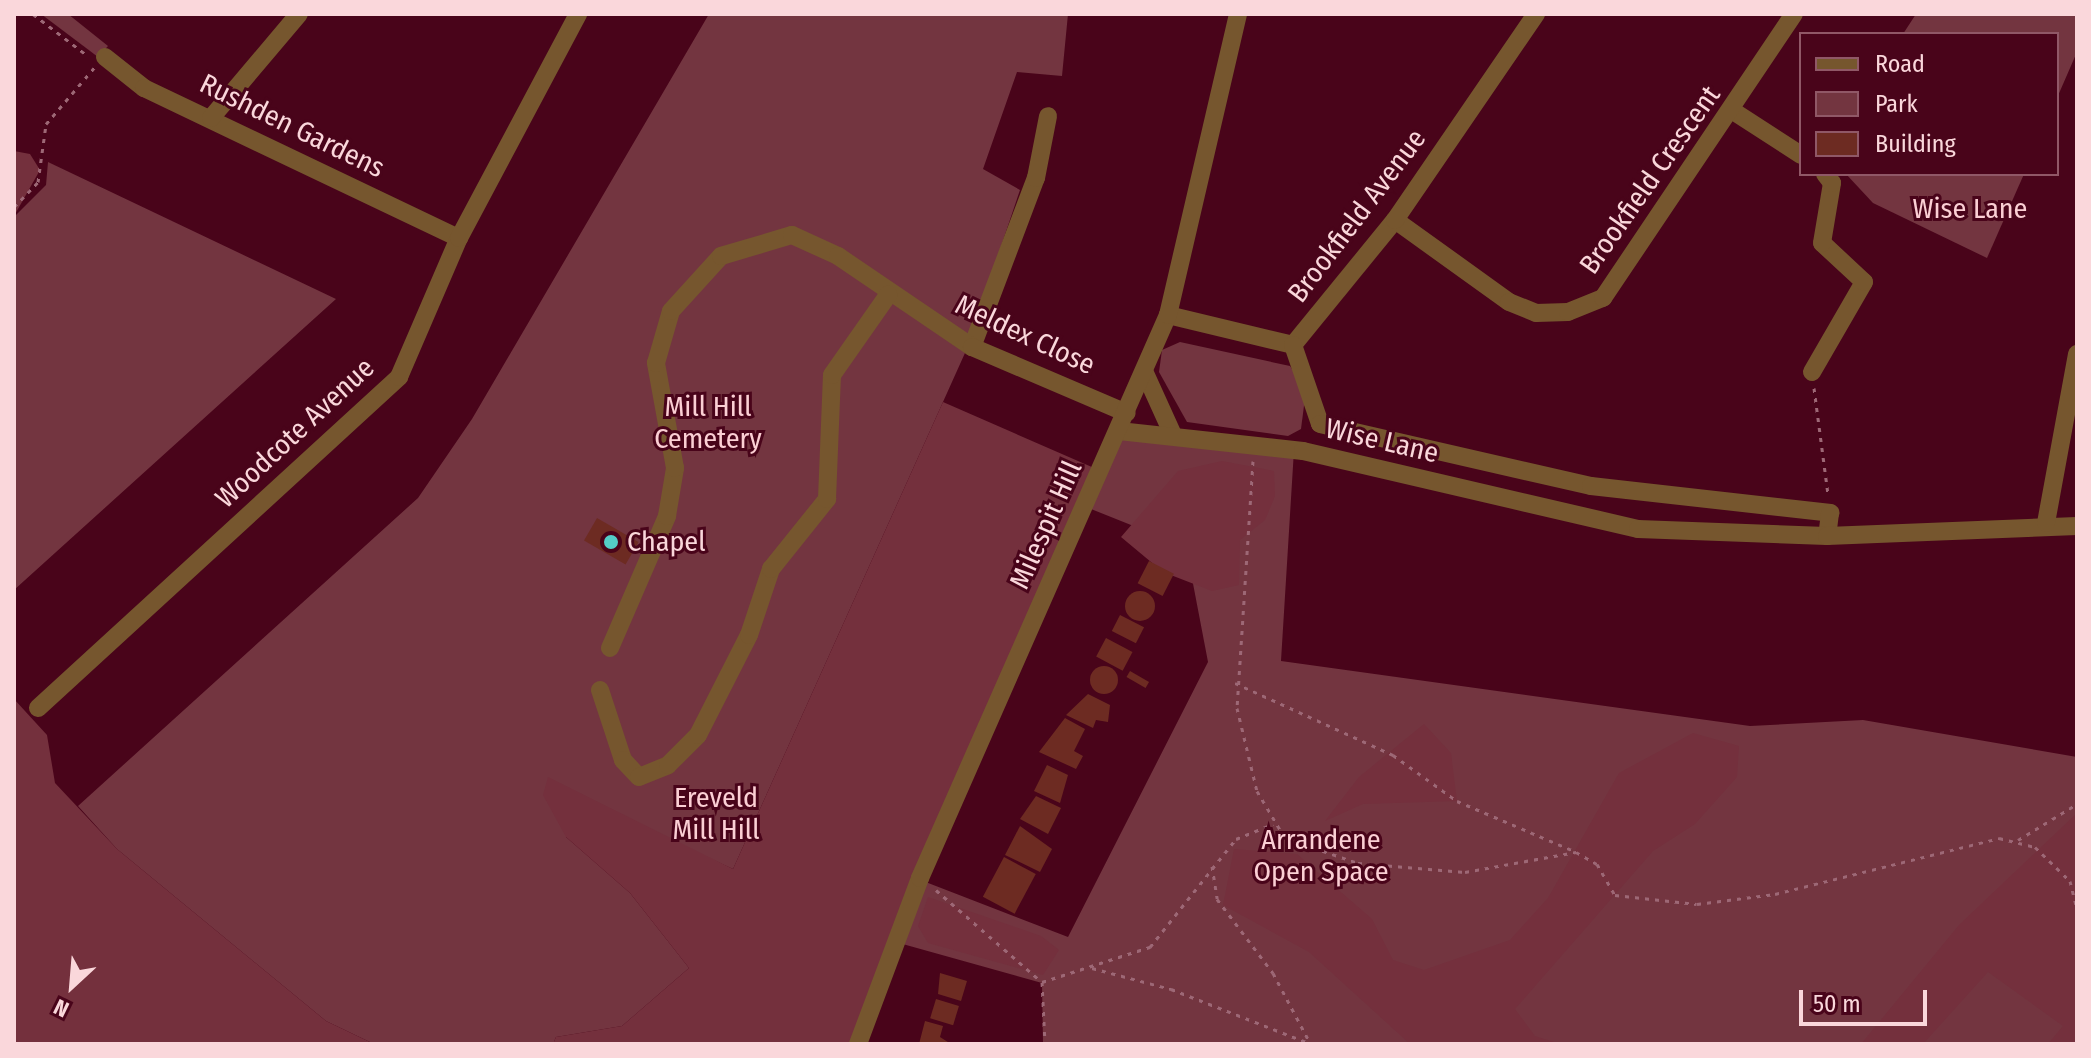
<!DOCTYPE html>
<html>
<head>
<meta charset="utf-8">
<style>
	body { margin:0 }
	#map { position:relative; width:2091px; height:1058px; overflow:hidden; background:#49041a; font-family:"Fira Sans Condensed",sans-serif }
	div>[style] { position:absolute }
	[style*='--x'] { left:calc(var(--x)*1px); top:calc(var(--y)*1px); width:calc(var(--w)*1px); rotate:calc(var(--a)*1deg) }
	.green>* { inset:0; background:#733540 }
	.forest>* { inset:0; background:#74303d }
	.building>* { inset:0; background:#6d2b22; transform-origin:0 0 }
	.round { border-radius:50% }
	.path>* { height:3px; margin-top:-1.5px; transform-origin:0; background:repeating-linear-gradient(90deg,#9d6876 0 4px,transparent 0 10px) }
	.minor>* { height:18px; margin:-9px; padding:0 9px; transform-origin:9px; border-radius:9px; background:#76562e }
	.dots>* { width:22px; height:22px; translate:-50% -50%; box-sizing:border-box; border:4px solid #49041a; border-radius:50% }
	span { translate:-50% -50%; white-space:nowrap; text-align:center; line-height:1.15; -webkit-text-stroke:6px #49041a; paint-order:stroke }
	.street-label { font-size:28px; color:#fad7db }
	.park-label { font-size:28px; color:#fbcfd4 }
	.poi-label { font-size:28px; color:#fad7db }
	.left { translate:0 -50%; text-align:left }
	.frame { position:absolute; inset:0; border:16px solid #fad7db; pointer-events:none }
	.legend { position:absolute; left:1799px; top:32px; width:260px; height:144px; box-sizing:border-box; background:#49041a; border:2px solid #905867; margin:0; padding:10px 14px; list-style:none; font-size:24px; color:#fad7db }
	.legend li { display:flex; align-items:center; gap:16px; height:40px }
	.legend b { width:40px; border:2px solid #905867 }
	.north { position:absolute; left:32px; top:946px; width:80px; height:80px; -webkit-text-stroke:6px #49041a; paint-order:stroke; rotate:206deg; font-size:22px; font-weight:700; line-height:32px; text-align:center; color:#fad7db }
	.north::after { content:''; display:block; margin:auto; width:28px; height:36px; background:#fad7db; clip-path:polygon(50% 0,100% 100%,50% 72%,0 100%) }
	.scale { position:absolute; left:1799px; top:990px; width:128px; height:36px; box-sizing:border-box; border:4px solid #fad7db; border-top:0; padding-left:10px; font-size:24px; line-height:28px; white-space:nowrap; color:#fad7db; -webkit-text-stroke:6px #49041a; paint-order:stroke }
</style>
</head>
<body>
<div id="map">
	<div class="green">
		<div style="clip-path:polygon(41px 14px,68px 14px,108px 46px,98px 57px)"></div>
		<div style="clip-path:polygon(709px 14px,1068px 14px,1062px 76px,1017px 72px,983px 169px,1020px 190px,965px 353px,733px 869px,663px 837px,566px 837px,630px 893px,689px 968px,622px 1026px,556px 1037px,553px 1044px,374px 1044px,326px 1021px,117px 849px,78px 806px,418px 498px,472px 419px)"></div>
		<div style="clip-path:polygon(1916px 14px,2077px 14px,2077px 52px,2057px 98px,2057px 34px,1903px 34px)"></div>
		<div style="clip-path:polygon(48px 162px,336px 299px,14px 590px,14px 217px,46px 185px)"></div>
		<div style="clip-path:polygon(1846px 174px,2024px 174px,1987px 258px,1873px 203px)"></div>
		<div style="clip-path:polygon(1180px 342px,1290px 366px,1306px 390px,1301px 429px,1288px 436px,1187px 422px,1159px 372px,1162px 350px)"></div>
		<div style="clip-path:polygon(1119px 431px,1294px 450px,1281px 661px,1750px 726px,1863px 720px,2077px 757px,2077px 1044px,1043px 1044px,1042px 983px,899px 943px,923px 881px,1068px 937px,1208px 662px,1186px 547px,1086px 507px)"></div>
	</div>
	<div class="forest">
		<div style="clip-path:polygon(14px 151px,30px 154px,40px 170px,14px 216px)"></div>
		<div style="clip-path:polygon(943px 402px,1101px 471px,858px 1044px,553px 1044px,556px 1037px,622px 1026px,689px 968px,630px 893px,566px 837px,543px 795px,548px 777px,733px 869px)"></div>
		<div style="clip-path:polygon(1222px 461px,1274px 471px,1275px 496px,1265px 520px,1240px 540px,1239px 585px,1212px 591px,1163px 572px,1121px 537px,1178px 471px)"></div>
		<div style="clip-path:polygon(14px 699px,47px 735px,55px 783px,117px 849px,326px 1021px,374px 1044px,14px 1044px)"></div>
		<div style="clip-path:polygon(1424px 724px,1451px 753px,1457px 801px,1363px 804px,1325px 821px,1359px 777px)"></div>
		<div style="clip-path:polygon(1693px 733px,1739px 746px,1737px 777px,1695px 824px,1653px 851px,1515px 1009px,1535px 1036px,1560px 1044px,1410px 1044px,1309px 952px,1223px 905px,1234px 849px,1297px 854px,1372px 919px,1393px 960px,1424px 970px,1510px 940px,1548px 898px,1619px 773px)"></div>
		<div style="clip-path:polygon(2077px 813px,2077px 1044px,2048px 1044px,2063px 1026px,1988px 972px,1923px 1044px,1861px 1044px,1959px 925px)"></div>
		<div style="clip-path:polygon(928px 897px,1041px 936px,1059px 950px,1043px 975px,928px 943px,918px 926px)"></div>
	</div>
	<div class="building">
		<div style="left:597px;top:518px;width:48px;height:26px;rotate:30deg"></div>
		<div style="left:1149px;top:561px;width:28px;height:25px;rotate:27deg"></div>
		<div class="round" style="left:1125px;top:591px;width:30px;height:30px"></div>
		<div style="left:1120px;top:615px;width:27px;height:18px;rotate:27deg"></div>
		<div style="left:1106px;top:638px;width:30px;height:21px;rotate:28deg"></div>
		<div class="round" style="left:1090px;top:666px;width:28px;height:28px"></div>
		<div style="left:1130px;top:671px;width:22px;height:7px;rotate:30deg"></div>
		<div style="clip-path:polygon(1088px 694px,1110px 705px,1108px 722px,1096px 720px,1093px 728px,1066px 715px)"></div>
		<div style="clip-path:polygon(1065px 718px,1085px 729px,1074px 751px,1083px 756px,1076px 769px,1039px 752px)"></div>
		<div style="clip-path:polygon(1047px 765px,1068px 775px,1060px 803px,1034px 791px)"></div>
		<div style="clip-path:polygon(1036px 796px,1061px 808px,1048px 834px,1020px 819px)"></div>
		<div style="clip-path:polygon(1020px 826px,1052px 849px,1040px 872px,1005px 855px)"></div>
		<div style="left:1004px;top:857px;width:36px;height:45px;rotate:28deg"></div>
		<div style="clip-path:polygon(940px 973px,967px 981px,961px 1001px,938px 994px)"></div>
		<div style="left:936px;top:999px;width:24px;height:20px;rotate:17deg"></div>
		<div style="clip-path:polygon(925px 1021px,943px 1026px,940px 1037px,951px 1044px,919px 1044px)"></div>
	</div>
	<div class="path">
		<div style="--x:33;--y:14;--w:69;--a:37.4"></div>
		<div style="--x:14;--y:207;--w:35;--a:-46"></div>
		<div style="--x:38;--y:182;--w:59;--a:-82.1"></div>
		<div style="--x:46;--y:124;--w:74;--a:-49.4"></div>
		<div style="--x:1814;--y:388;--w:108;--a:82.5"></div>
		<div style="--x:1253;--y:461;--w:248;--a:93.7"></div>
		<div style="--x:1237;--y:708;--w:85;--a:76.5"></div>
		<div style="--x:1257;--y:791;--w:55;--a:59.2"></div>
		<div style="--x:1285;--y:838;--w:77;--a:18.9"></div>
		<div style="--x:1358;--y:863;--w:107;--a:4.8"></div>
		<div style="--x:1465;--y:872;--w:113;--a:-10.2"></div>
		<div style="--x:1576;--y:852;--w:24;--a:30"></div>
		<div style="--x:1597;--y:864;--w:36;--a:60"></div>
		<div style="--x:1615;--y:895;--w:82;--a:6.3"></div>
		<div style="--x:1697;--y:904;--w:79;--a:-7.3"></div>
		<div style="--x:1775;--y:894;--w:231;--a:-14"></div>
		<div style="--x:1999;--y:838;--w:37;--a:14"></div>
		<div style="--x:2035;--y:847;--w:49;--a:44.2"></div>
		<div style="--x:2070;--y:881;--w:30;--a:76"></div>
		<div style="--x:1235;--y:683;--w:174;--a:24.5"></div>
		<div style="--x:1393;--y:755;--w:79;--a:35.7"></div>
		<div style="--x:1457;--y:801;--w:127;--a:23.1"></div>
		<div style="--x:2018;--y:840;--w:69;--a:-31.4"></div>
		<div style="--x:1212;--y:866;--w:33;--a:81"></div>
		<div style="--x:1217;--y:899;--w:93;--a:52.9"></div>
		<div style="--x:1273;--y:973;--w:77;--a:62.1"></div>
		<div style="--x:936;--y:890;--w:140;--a:41"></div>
		<div style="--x:1042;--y:982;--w:62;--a:87.2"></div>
		<div style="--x:1092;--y:968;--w:82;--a:14.9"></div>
		<div style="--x:1171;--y:989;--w:150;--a:21.4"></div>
		<div style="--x:1042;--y:982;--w:114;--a:-18"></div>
		<div style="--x:1150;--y:947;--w:138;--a:-51.5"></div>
		<div style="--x:1236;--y:839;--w:40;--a:-22"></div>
	</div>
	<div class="minor">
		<div style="--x:105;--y:57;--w:50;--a:38.5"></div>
		<div style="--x:144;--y:88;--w:349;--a:25.5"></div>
		<div style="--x:1733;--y:111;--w:81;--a:32.9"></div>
		<div style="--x:211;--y:118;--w:136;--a:-49.8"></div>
		<div style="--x:1395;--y:220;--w:140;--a:35.7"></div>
		<div style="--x:1509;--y:302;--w:29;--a:22"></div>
		<div style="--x:1536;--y:313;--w:32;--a:-2"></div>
		<div style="--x:1568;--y:312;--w:38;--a:-22"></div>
		<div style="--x:1603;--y:298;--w:342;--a:-56.1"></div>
		<div style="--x:1168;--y:315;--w:129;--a:13.5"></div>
		<div style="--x:1293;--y:345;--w:161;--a:-50.8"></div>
		<div style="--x:1395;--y:220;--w:250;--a:-55.6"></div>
		<div style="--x:1293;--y:345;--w:83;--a:71.1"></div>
		<div style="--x:1320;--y:424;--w:278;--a:12.9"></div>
		<div style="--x:1591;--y:486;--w:241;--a:6.4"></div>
		<div style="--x:1830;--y:513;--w:23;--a:97"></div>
		<div style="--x:972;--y:347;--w:181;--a:-69.3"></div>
		<div style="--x:1036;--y:178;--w:63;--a:-79"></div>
		<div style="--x:1144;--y:371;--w:70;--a:65.6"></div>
		<div style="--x:1812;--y:372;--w:104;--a:-60"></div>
		<div style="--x:1864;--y:282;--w:57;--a:-137.1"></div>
		<div style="--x:1822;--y:243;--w:61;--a:-80.5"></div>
		<div style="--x:1832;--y:183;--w:11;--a:-128"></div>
		<div style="--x:1119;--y:431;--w:185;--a:6.2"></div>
		<div style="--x:1303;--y:451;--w:344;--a:13.1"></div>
		<div style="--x:1638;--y:529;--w:189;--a:2.1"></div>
		<div style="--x:1827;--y:536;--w:250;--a:-2.3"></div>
		<div style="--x:2046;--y:523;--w:172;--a:-79.6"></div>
		<div style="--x:610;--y:648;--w:144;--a:-66.6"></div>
		<div style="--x:667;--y:516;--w:49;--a:-80.5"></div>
		<div style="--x:675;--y:468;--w:107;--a:-100.3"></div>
		<div style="--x:656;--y:363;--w:54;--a:-73.9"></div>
		<div style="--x:671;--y:311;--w:74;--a:-47.7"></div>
		<div style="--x:721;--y:256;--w:74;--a:-16.5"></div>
		<div style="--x:792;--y:235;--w:51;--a:24.5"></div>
		<div style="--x:838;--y:256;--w:162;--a:34.2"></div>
		<div style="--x:972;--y:347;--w:168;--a:23.1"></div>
		<div style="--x:600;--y:690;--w:74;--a:71.8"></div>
		<div style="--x:623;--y:760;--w:23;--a:47"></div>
		<div style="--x:639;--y:777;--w:31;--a:-22"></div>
		<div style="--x:668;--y:765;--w:42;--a:-45"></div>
		<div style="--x:698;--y:735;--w:112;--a:-63"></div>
		<div style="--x:749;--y:635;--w:70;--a:-71.6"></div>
		<div style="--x:771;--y:569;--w:90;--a:-51.3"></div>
		<div style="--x:827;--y:499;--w:124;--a:-87.7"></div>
		<div style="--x:832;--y:375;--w:98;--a:-55"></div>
		<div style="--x:38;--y:708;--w:490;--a:-42.5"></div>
		<div style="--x:399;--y:377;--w:151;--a:-66.7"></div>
		<div style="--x:459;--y:238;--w:254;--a:-62"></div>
		<div style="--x:858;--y:1044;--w:177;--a:-69.5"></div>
		<div style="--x:920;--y:878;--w:615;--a:-66.23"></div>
		<div style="--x:1168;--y:315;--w:309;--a:-76.9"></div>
	</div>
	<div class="dots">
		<div style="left:611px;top:542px;background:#54cdc7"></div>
	</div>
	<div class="street-label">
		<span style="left:292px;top:126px;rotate:26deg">Rushden Gardens</span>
		<span style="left:1650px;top:180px;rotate:-55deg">Brookfield Crescent</span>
		<span style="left:1357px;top:216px;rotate:-53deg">Brookfield Avenue</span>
		<span style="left:1025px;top:335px;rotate:25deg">Meldex Close</span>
		<span style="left:295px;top:433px;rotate:-43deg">Woodcote Avenue</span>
		<span style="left:1382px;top:441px;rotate:13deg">Wise Lane</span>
		<span style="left:1046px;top:525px;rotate:-66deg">Milespit Hill</span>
	</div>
	<div class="park-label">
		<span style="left:1970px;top:209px">Wise Lane</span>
		<span style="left:708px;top:423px">Mill Hill<br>Cemetery</span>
		<span style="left:716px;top:814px">Ereveld<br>Mill Hill</span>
		<span style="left:1321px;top:856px">Arrandene<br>Open Space</span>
	</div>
	<div class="poi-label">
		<span class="left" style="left:627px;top:542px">Chapel</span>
	</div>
	<div class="frame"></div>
	<ul class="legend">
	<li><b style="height:10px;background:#76562e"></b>Road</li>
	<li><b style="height:22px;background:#733540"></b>Park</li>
	<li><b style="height:22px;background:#6d2b22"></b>Building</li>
	</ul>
	<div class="north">N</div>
	<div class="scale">50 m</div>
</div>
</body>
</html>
